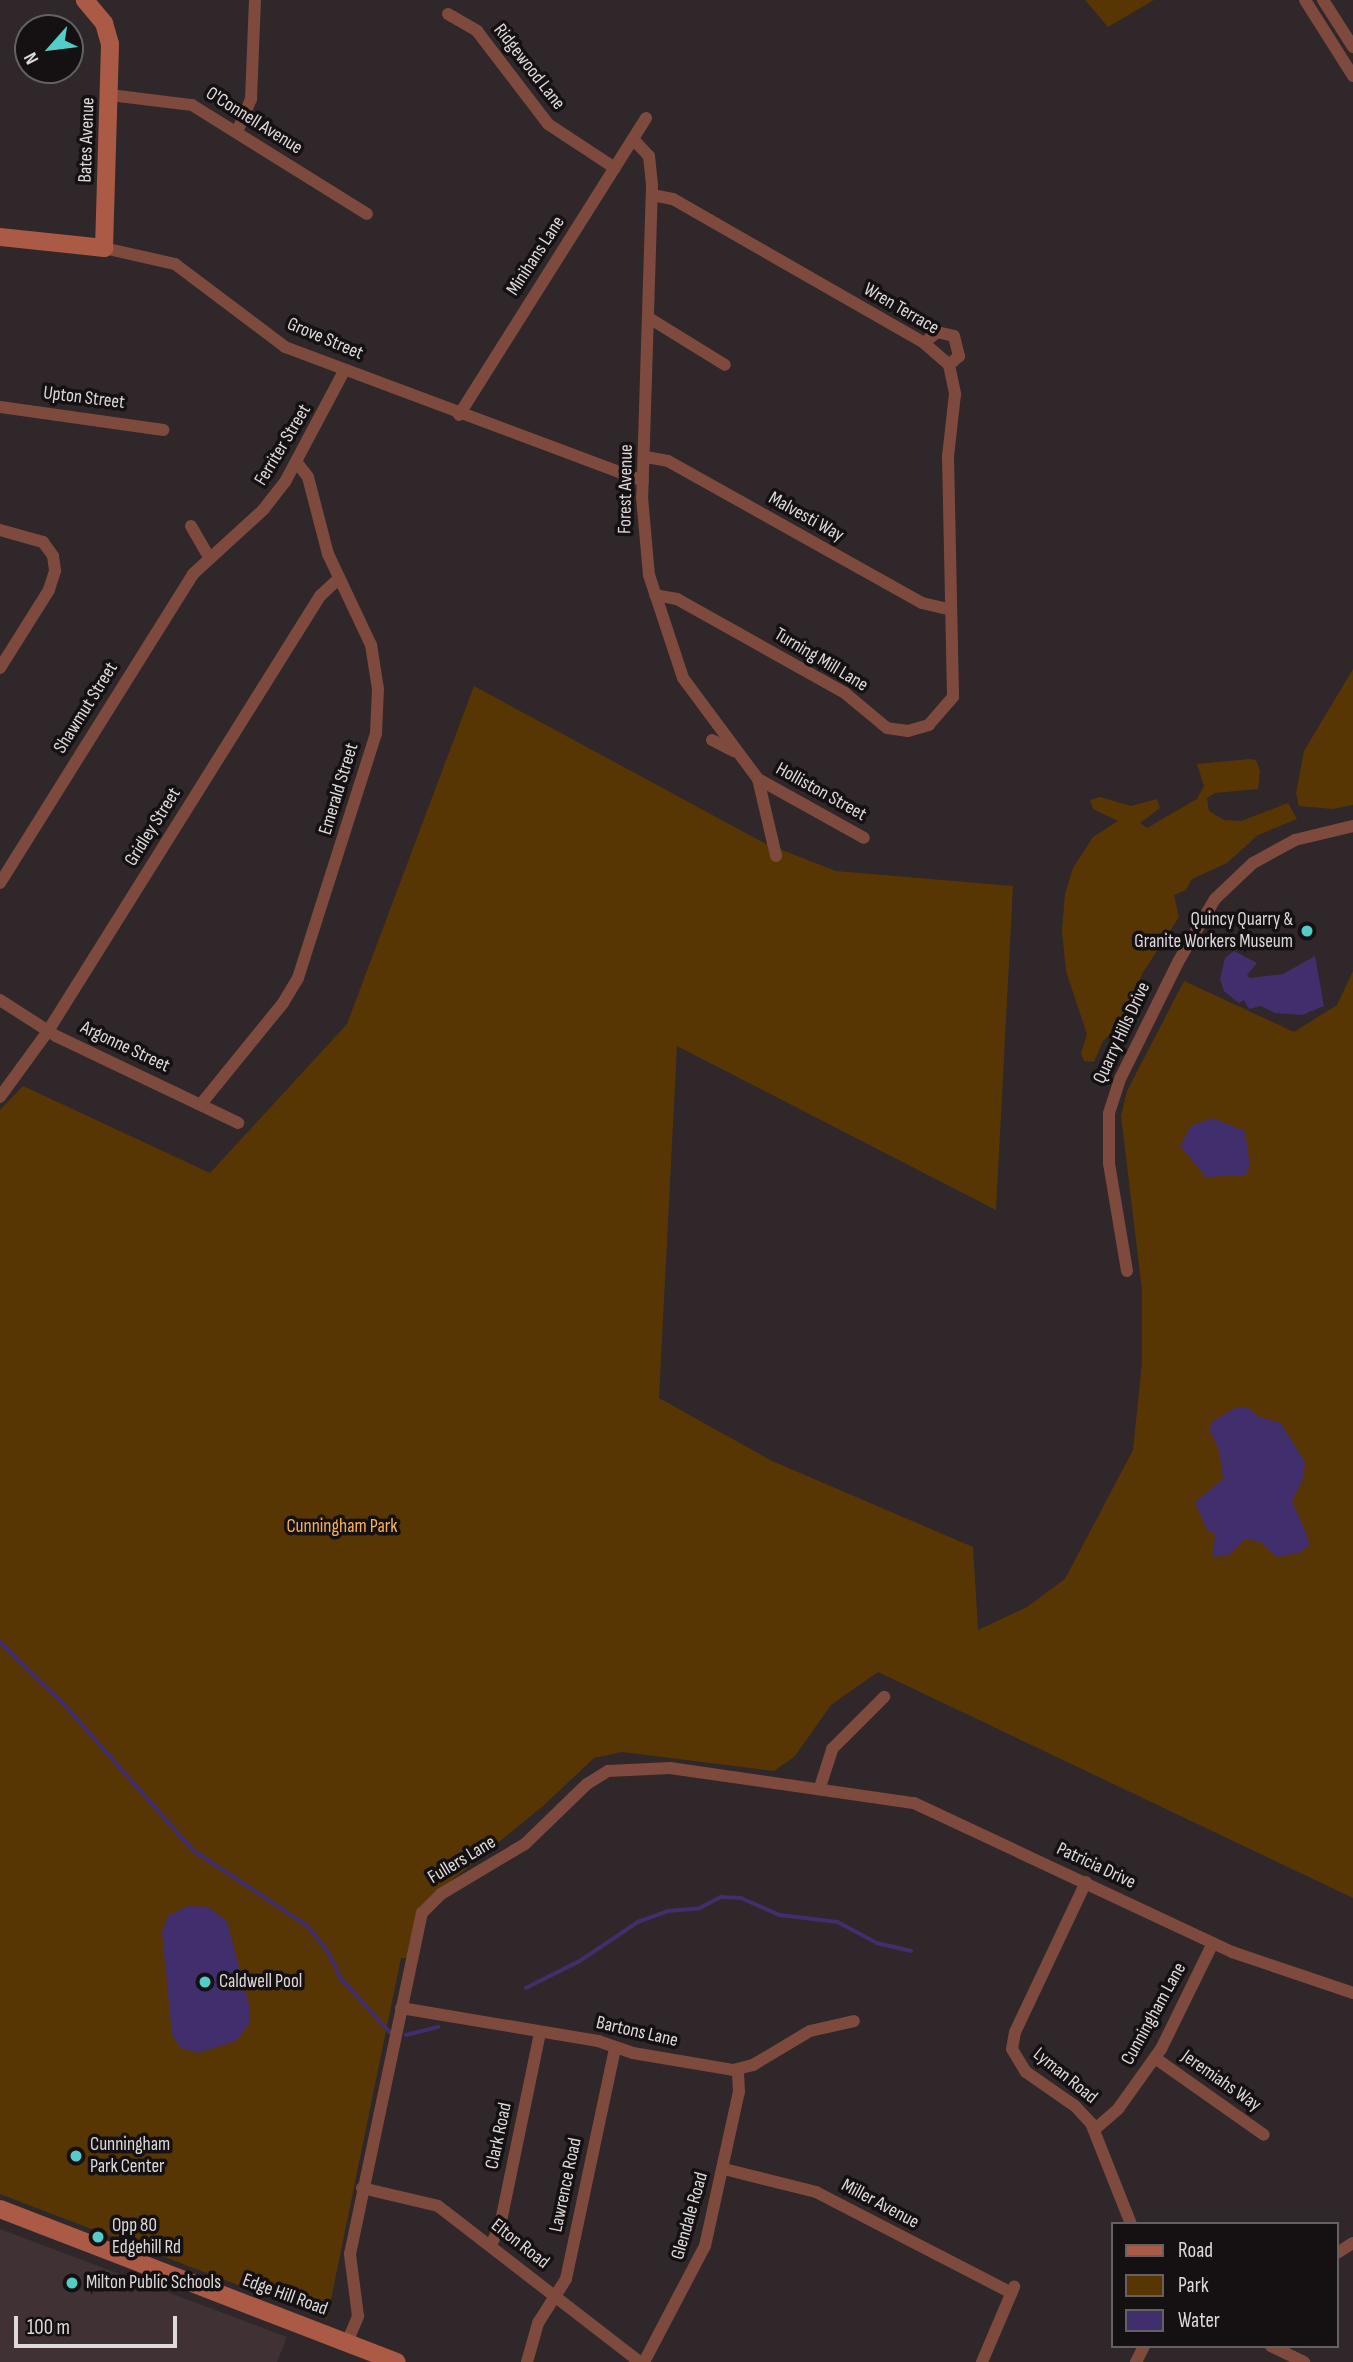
<!DOCTYPE html>
<html>
<head>
<meta charset="utf-8">
<style>
	body { margin:0 }
	#map { position:relative; width:1353px; height:2362px; overflow:hidden; background:#2f2729; font-family:"Sofia Sans Condensed",sans-serif }
	div>[style] { position:absolute }
	[style*='--x'] { left:calc(var(--x)*1px); top:calc(var(--y)*1px); width:calc(var(--w)*1px); rotate:calc(var(--a)*1deg) }
	.built>* { inset:0; background:#3f3134 }
	.green>* { inset:0; background:#583604 }
	.water>* { inset:0; background:#402f6c }
	.stream>* { height:3.5px; margin:-1.75px; padding:0 1.75px; transform-origin:1.75px; border-radius:1.75px; background:#402f6c }
	.street>* { height:12px; margin:-6px; padding:0 6px; transform-origin:6px; border-radius:6px; background:#7d4a3d }
	.secondary>* { height:18px; margin:-9px; padding:0 9px; transform-origin:9px; border-radius:9px; background:#ab5a45 }
	.dots>* { width:19px; height:19px; translate:-50% -50%; box-sizing:border-box; border:4px solid #151112; border-radius:50% }
	span { translate:-50% -50%; white-space:nowrap; text-align:center; line-height:1.15; -webkit-text-stroke:7px #151112; paint-order:stroke }
	.street-label { font-size:19px; color:#ded9da }
	.poi-label { font-size:19px; color:#ded9da }
	.right { translate:-100% -50%; text-align:right }
	.left { translate:0 -50%; text-align:left }
	.park-label { font-size:19px; color:#f9b15a }
	.legend { position:absolute; left:1111px; top:2222px; width:228px; height:126px; box-sizing:border-box; background:#151112; border:2px solid #656162; margin:0; padding:9px 12px; list-style:none; font-size:21px; color:#ded9da }
	.legend li { display:flex; align-items:center; gap:14px; height:35px }
	.legend b { width:35px; border:2px solid #656162 }
	.north { position:absolute; left:14px; top:14px; width:70px; height:70px; box-sizing:border-box; background:#151112; border:2px solid #656162; border-radius:50%; rotate:242deg; font-size:19px; font-weight:700; line-height:28px; text-align:center; color:#ded9da }
	.north::after { content:''; display:block; margin:auto; width:24px; height:32px; background:#54cdc8; clip-path:polygon(50% 0,100% 100%,50% 72%,0 100%) }
	.scale { position:absolute; left:14px; top:2316px; width:163px; height:32px; box-sizing:border-box; border:4px solid #ded9da; border-top:0; padding-left:9px; font-size:21px; line-height:24px; white-space:nowrap; color:#ded9da; -webkit-text-stroke:5px #151112; paint-order:stroke }
</style>
</head>
<body>
<div id="map">
	<div class="built">
		<div style="clip-path:polygon(0 2229px,287px 2337px,277px 2362px,0 2362px)"></div>
	</div>
	<div class="green">
		<div style="clip-path:polygon(1085px 0,1154px 0,1108px 27px)"></div>
		<div style="clip-path:polygon(1353px 669px,1353px 805px,1332px 809px,1299px 806px,1296px 793px,1304px 751px)"></div>
		<div style="clip-path:polygon(474px 686px,766px 844px,836px 871px,1013px 886px,996px 1210px,677px 1046px,659px 1398px,772px 1461px,973px 1547px,978px 1630px,1027px 1607px,1065px 1579px,1133px 1450px,1142px 1363px,1142px 1290px,1121px 1116px,1127px 1091px,1184px 981px,1294px 1032px,1337px 1005px,1353px 971px,1353px 1898px,878px 1672px,831px 1705px,795px 1756px,774px 1771px,622px 1752px,594px 1758px,543px 1806px,419px 1907px,408px 1958px,401px 1958px,327px 2319px,0 2194px,0 1110px,23px 1086px,210px 1173px,347px 1024px)"></div>
		<div style="clip-path:polygon(1249px 759px,1256px 760px,1260px 771px,1258px 789px,1215px 793px,1207px 798px,1209px 811px,1224px 820px,1241px 821px,1288px 803px,1297px 819px,1258px 835px,1227px 863px,1192px 879px,1186px 890px,1174px 895px,1179px 917px,1142px 974px,1123px 1022px,1103px 1041px,1094px 1062px,1084px 1061px,1081px 1053px,1087px 1034px,1066px 971px,1062px 931px,1065px 894px,1073px 868px,1093px 837px,1118px 821px,1093px 809px,1090px 800px,1100px 797px,1131px 806px,1157px 799px,1160px 808px,1140px 823px,1147px 828px,1197px 799px,1204px 786px,1197px 764px)"></div>
	</div>
	<div class="water">
		<div style="clip-path:polygon(1234px 951px,1257px 963px,1247px 975px,1250px 978px,1283px 974px,1315px 956px,1324px 1006px,1302px 1015px,1275px 1013px,1261px 1006px,1249px 1009px,1244px 1000px,1239px 1003px,1224px 991px,1220px 979px,1225px 958px)"></div>
		<div style="clip-path:polygon(1212px 1118px,1245px 1131px,1250px 1166px,1245px 1175px,1206px 1177px,1180px 1146px,1191px 1126px)"></div>
		<div style="clip-path:polygon(1237px 1407px,1248px 1407px,1259px 1417px,1281px 1423px,1305px 1462px,1303px 1479px,1292px 1501px,1308px 1537px,1309px 1546px,1298px 1553px,1277px 1557px,1260px 1542px,1245px 1539px,1229px 1555px,1213px 1557px,1215px 1534px,1207px 1530px,1195px 1502px,1223px 1479px,1219px 1450px,1209px 1429px,1213px 1421px)"></div>
		<div style="clip-path:polygon(188px 1906px,208px 1907px,227px 1921px,250px 2009px,249px 2024px,236px 2041px,198px 2053px,181px 2048px,172px 2035px,162px 1932px,168px 1916px)"></div>
	</div>
	<div class="stream">
		<div style="--x:0;--y:1642;--w:89;--a:44.1"></div>
		<div style="--x:64;--y:1704;--w:195;--a:48.5"></div>
		<div style="--x:193;--y:1850;--w:138;--a:33.5"></div>
		<div style="--x:308;--y:1926;--w:34;--a:52"></div>
		<div style="--x:329;--y:1953;--w:28;--a:64"></div>
		<div style="--x:341;--y:1978;--w:73;--a:47.8"></div>
		<div style="--x:526;--y:1988;--w:60;--a:-26.6"></div>
		<div style="--x:580;--y:1961;--w:70;--a:-33.9"></div>
		<div style="--x:638;--y:1922;--w:32;--a:-20"></div>
		<div style="--x:668;--y:1911;--w:32;--a:-5"></div>
		<div style="--x:700;--y:1908;--w:24;--a:-28"></div>
		<div style="--x:721;--y:1897;--w:20;--a:3"></div>
		<div style="--x:741;--y:1898;--w:43;--a:23.6"></div>
		<div style="--x:780;--y:1915;--w:58;--a:6.9"></div>
		<div style="--x:838;--y:1922;--w:44;--a:28.3"></div>
		<div style="--x:877;--y:1943;--w:35;--a:13"></div>
		<div style="--x:406;--y:2035;--w:33;--a:-14"></div>
	</div>
	<div class="street">
		<div style="--x:1305;--y:0;--w:90;--a:57.7"></div>
		<div style="--x:1323;--y:0;--w:56;--a:57.4"></div>
		<div style="--x:448;--y:14;--w:34;--a:30"></div>
		<div style="--x:477;--y:31;--w:117;--a:52.6"></div>
		<div style="--x:548;--y:124;--w:80;--a:33.3"></div>
		<div style="--x:110;--y:95;--w:83;--a:7"></div>
		<div style="--x:192;--y:105;--w:206;--a:31.9"></div>
		<div style="--x:237;--y:132;--w:36;--a:-67"></div>
		<div style="--x:251;--y:99;--w:99;--a:-87.7"></div>
		<div style="--x:633;--y:139;--w:23;--a:47"></div>
		<div style="--x:649;--y:156;--w:30;--a:84"></div>
		<div style="--x:652;--y:186;--w:311;--a:91.8"></div>
		<div style="--x:642;--y:497;--w:78;--a:84.9"></div>
		<div style="--x:649;--y:575;--w:108;--a:71.7"></div>
		<div style="--x:683;--y:678;--w:126;--a:53.4"></div>
		<div style="--x:758;--y:779;--w:79;--a:76.8"></div>
		<div style="--x:652;--y:195;--w:21;--a:11"></div>
		<div style="--x:673;--y:199;--w:289;--a:29.8"></div>
		<div style="--x:924;--y:343;--w:33;--a:41"></div>
		<div style="--x:949;--y:365;--w:30;--a:78"></div>
		<div style="--x:955;--y:394;--w:62;--a:96.4"></div>
		<div style="--x:948;--y:456;--w:241;--a:88.8"></div>
		<div style="--x:953;--y:697;--w:37;--a:131"></div>
		<div style="--x:929;--y:725;--w:22;--a:164"></div>
		<div style="--x:908;--y:731;--w:21;--a:-172"></div>
		<div style="--x:887;--y:728;--w:55;--a:-140.2"></div>
		<div style="--x:845;--y:693;--w:193;--a:-150.8"></div>
		<div style="--x:677;--y:599;--w:22;--a:-170"></div>
		<div style="--x:104;--y:248;--w:73;--a:12.7"></div>
		<div style="--x:175;--y:264;--w:138;--a:37"></div>
		<div style="--x:285;--y:347;--w:382;--a:20.5"></div>
		<div style="--x:649;--y:318;--w:89;--a:31.7"></div>
		<div style="--x:924;--y:343;--w:17;--a:-40"></div>
		<div style="--x:937;--y:332;--w:17;--a:13"></div>
		<div style="--x:954;--y:336;--w:21;--a:76"></div>
		<div style="--x:959;--y:356;--w:13;--a:138"></div>
		<div style="--x:0;--y:407;--w:165;--a:8"></div>
		<div style="--x:459;--y:415;--w:351;--a:-57.8"></div>
		<div style="--x:646;--y:457;--w:22;--a:10"></div>
		<div style="--x:668;--y:461;--w:291;--a:29.2"></div>
		<div style="--x:922;--y:603;--w:28;--a:13"></div>
		<div style="--x:191;--y:526;--w:34;--a:60"></div>
		<div style="--x:0;--y:530;--w:45;--a:15.6"></div>
		<div style="--x:43;--y:542;--w:17;--a:54"></div>
		<div style="--x:53;--y:556;--w:15;--a:82"></div>
		<div style="--x:55;--y:571;--w:20;--a:108"></div>
		<div style="--x:49;--y:590;--w:92;--a:122.1"></div>
		<div style="--x:712;--y:740;--w:25;--a:27"></div>
		<div style="--x:758;--y:779;--w:121;--a:29.1"></div>
		<div style="--x:0;--y:883;--w:364;--a:-58"></div>
		<div style="--x:193;--y:574;--w:95;--a:-42.4"></div>
		<div style="--x:263;--y:510;--w:36;--a:-52"></div>
		<div style="--x:285;--y:482;--w:126;--a:-62"></div>
		<div style="--x:0;--y:1000;--w:67;--a:32.7"></div>
		<div style="--x:56;--y:1036;--w:202;--a:25.5"></div>
		<div style="--x:0;--y:1097;--w:82;--a:-54"></div>
		<div style="--x:48;--y:1031;--w:513;--a:-57.98"></div>
		<div style="--x:320;--y:596;--w:26;--a:-43"></div>
		<div style="--x:201;--y:1104;--w:130;--a:-50.9"></div>
		<div style="--x:283;--y:1003;--w:29;--a:-59"></div>
		<div style="--x:298;--y:978;--w:257;--a:-72.3"></div>
		<div style="--x:376;--y:733;--w:44;--a:-87.4"></div>
		<div style="--x:378;--y:689;--w:45;--a:-99"></div>
		<div style="--x:371;--y:645;--w:101;--a:-115.3"></div>
		<div style="--x:328;--y:554;--w:80;--a:-104.6"></div>
		<div style="--x:308;--y:477;--w:18;--a:-128"></div>
		<div style="--x:1127;--y:1271;--w:109;--a:-99.5"></div>
		<div style="--x:1109;--y:1163;--w:50;--a:-90"></div>
		<div style="--x:1109;--y:1113;--w:38;--a:-72"></div>
		<div style="--x:1121;--y:1077;--w:128;--a:-63.6"></div>
		<div style="--x:1178;--y:962;--w:73;--a:-59.6"></div>
		<div style="--x:1215;--y:899;--w:52;--a:-43.5"></div>
		<div style="--x:1253;--y:863;--w:48;--a:-28.7"></div>
		<div style="--x:1295;--y:840;--w:60;--a:-13.6"></div>
		<div style="--x:820;--y:1787;--w:40;--a:-72"></div>
		<div style="--x:832;--y:1749;--w:74;--a:-45"></div>
		<div style="--x:1086;--y:1882;--w:166;--a:115.3"></div>
		<div style="--x:1015;--y:2032;--w:17;--a:100"></div>
		<div style="--x:1012;--y:2049;--w:27;--a:59"></div>
		<div style="--x:1026;--y:2072;--w:60;--a:34.8"></div>
		<div style="--x:1075;--y:2106;--w:23;--a:47"></div>
		<div style="--x:1091;--y:2123;--w:109;--a:68.4"></div>
		<div style="--x:401;--y:2008;--w:200;--a:9.5"></div>
		<div style="--x:598;--y:2041;--w:37;--a:19"></div>
		<div style="--x:633;--y:2053;--w:101;--a:9.6"></div>
		<div style="--x:733;--y:2070;--w:21;--a:-14"></div>
		<div style="--x:753;--y:2065;--w:66;--a:-30.8"></div>
		<div style="--x:810;--y:2031;--w:45;--a:-12.8"></div>
		<div style="--x:1155;--y:2058;--w:133;--a:35.2"></div>
		<div style="--x:1094;--y:2130;--w:32;--a:-41"></div>
		<div style="--x:1118;--y:2109;--w:74;--a:-54.4"></div>
		<div style="--x:1161;--y:2049;--w:118;--a:-63.9"></div>
		<div style="--x:724;--y:2169;--w:95;--a:14"></div>
		<div style="--x:816;--y:2192;--w:220;--a:27.3"></div>
		<div style="--x:362;--y:2188;--w:78;--a:13.3"></div>
		<div style="--x:438;--y:2206;--w:255;--a:37.7"></div>
		<div style="--x:491;--y:2245;--w:21;--a:-65"></div>
		<div style="--x:500;--y:2226;--w:198;--a:-78.3"></div>
		<div style="--x:1337;--y:2253;--w:19;--a:-32"></div>
		<div style="--x:348;--y:2340;--w:26;--a:-67"></div>
		<div style="--x:358;--y:2316;--w:63;--a:-97.4"></div>
		<div style="--x:350;--y:2254;--w:349;--a:-78.1"></div>
		<div style="--x:422;--y:1913;--w:27;--a:-45"></div>
		<div style="--x:441;--y:1894;--w:98;--a:-30.8"></div>
		<div style="--x:525;--y:1844;--w:86;--a:-44.1"></div>
		<div style="--x:587;--y:1784;--w:25;--a:-32"></div>
		<div style="--x:608;--y:1771;--w:62;--a:-2.8"></div>
		<div style="--x:670;--y:1768;--w:246;--a:8.2"></div>
		<div style="--x:914;--y:1803;--w:351;--a:25.1"></div>
		<div style="--x:1232;--y:1952;--w:128;--a:18.7"></div>
		<div style="--x:1271;--y:2346;--w:37;--a:26"></div>
		<div style="--x:527;--y:2362;--w:41;--a:-74.2"></div>
		<div style="--x:538;--y:2323;--w:52;--a:-57.5"></div>
		<div style="--x:566;--y:2279;--w:236;--a:-78"></div>
		<div style="--x:644;--y:2362;--w:131;--a:-62.3"></div>
		<div style="--x:705;--y:2246;--w:158;--a:-77.6"></div>
		<div style="--x:739;--y:2092;--w:22;--a:-93"></div>
		<div style="--x:982;--y:2362;--w:82;--a:-66.9"></div>
		<div style="--x:1136;--y:2362;--w:18;--a:-63"></div>
	</div>
	<div class="secondary">
		<div style="--x:0;--y:237;--w:105;--a:6"></div>
		<div style="--x:104;--y:248;--w:204;--a:-88.3"></div>
		<div style="--x:110;--y:44;--w:22;--a:-106"></div>
		<div style="--x:104;--y:23;--w:30;--a:-130"></div>
		<div style="--x:0;--y:2209;--w:425;--a:21.1"></div>
	</div>
	<div class="dots">
		<div style="left:1307px;top:931px;background:#54cdc8"></div>
		<div style="left:205px;top:1982px;background:#54cdc8"></div>
		<div style="left:76px;top:2156px;background:#54cdc8"></div>
		<div style="left:98px;top:2237px;background:#54cdc8"></div>
		<div style="left:72px;top:2283px;background:#54cdc8"></div>
	</div>
	<div class="street-label">
		<span style="left:529px;top:67px;rotate:52deg">Ridgewood Lane</span>
		<span style="left:254px;top:121px;rotate:32deg">O'Connell Avenue</span>
		<span style="left:87px;top:140px;rotate:-88deg">Bates Avenue</span>
		<span style="left:536px;top:256px;rotate:-57deg">Minihans Lane</span>
		<span style="left:901px;top:309px;rotate:30deg">Wren Terrace</span>
		<span style="left:325px;top:339px;rotate:23deg">Grove Street</span>
		<span style="left:84px;top:398px;rotate:7deg">Upton Street</span>
		<span style="left:283px;top:445px;rotate:-59deg">Ferriter Street</span>
		<span style="left:626px;top:489px;rotate:-89deg">Forest Avenue</span>
		<span style="left:806px;top:517px;rotate:29deg">Malvesti Way</span>
		<span style="left:821px;top:660px;rotate:31deg">Turning Mill Lane</span>
		<span style="left:86px;top:708px;rotate:-58deg">Shawmut Street</span>
		<span style="left:339px;top:789px;rotate:-73deg">Emerald Street</span>
		<span style="left:821px;top:792px;rotate:29deg">Holliston Street</span>
		<span style="left:153px;top:827px;rotate:-58deg">Gridley Street</span>
		<span style="left:1122px;top:1033px;rotate:-65deg">Quarry Hills Drive</span>
		<span style="left:125px;top:1047px;rotate:25deg">Argonne Street</span>
		<span style="left:462px;top:1860px;rotate:-31deg">Fullers Lane</span>
		<span style="left:1096px;top:1866px;rotate:25deg">Patricia Drive</span>
		<span style="left:1154px;top:2014px;rotate:-61deg">Cunningham Lane</span>
		<span style="left:637px;top:2032px;rotate:13deg">Bartons Lane</span>
		<span style="left:1065px;top:2076px;rotate:39deg">Lyman Road</span>
		<span style="left:1221px;top:2081px;rotate:35deg">Jeremiahs Way</span>
		<span style="left:499px;top:2136px;rotate:-78deg">Clark Road</span>
		<span style="left:566px;top:2185px;rotate:-78deg">Lawrence Road</span>
		<span style="left:880px;top:2204px;rotate:28deg">Miller Avenue</span>
		<span style="left:690px;top:2216px;rotate:-74deg">Glendale Road</span>
		<span style="left:520px;top:2244px;rotate:38deg">Elton Road</span>
		<span style="left:285px;top:2295px;rotate:20deg">Edge Hill Road</span>
	</div>
	<div class="poi-label">
		<span class="right" style="left:1293px;top:931px">Quincy Quarry &amp;<br>Granite Workers Museum</span>
		<span class="left" style="left:219px;top:1982px">Caldwell Pool</span>
		<span class="left" style="left:90px;top:2156px">Cunningham<br>Park Center</span>
		<span class="left" style="left:112px;top:2237px">Opp 80<br>Edgehill Rd</span>
		<span class="left" style="left:86px;top:2283px">Milton Public Schools</span>
	</div>
	<div class="park-label">
		<span style="left:342px;top:1527px">Cunningham Park</span>
	</div>
	<ul class="legend">
	<li><b style="height:9px;background:#ab5a45"></b>Road</li>
	<li><b style="height:19px;background:#583604"></b>Park</li>
	<li><b style="height:19px;background:#402f6c"></b>Water</li>
	</ul>
	<div class="north">N</div>
	<div class="scale">100 m</div>
</div>
</body>
</html>
